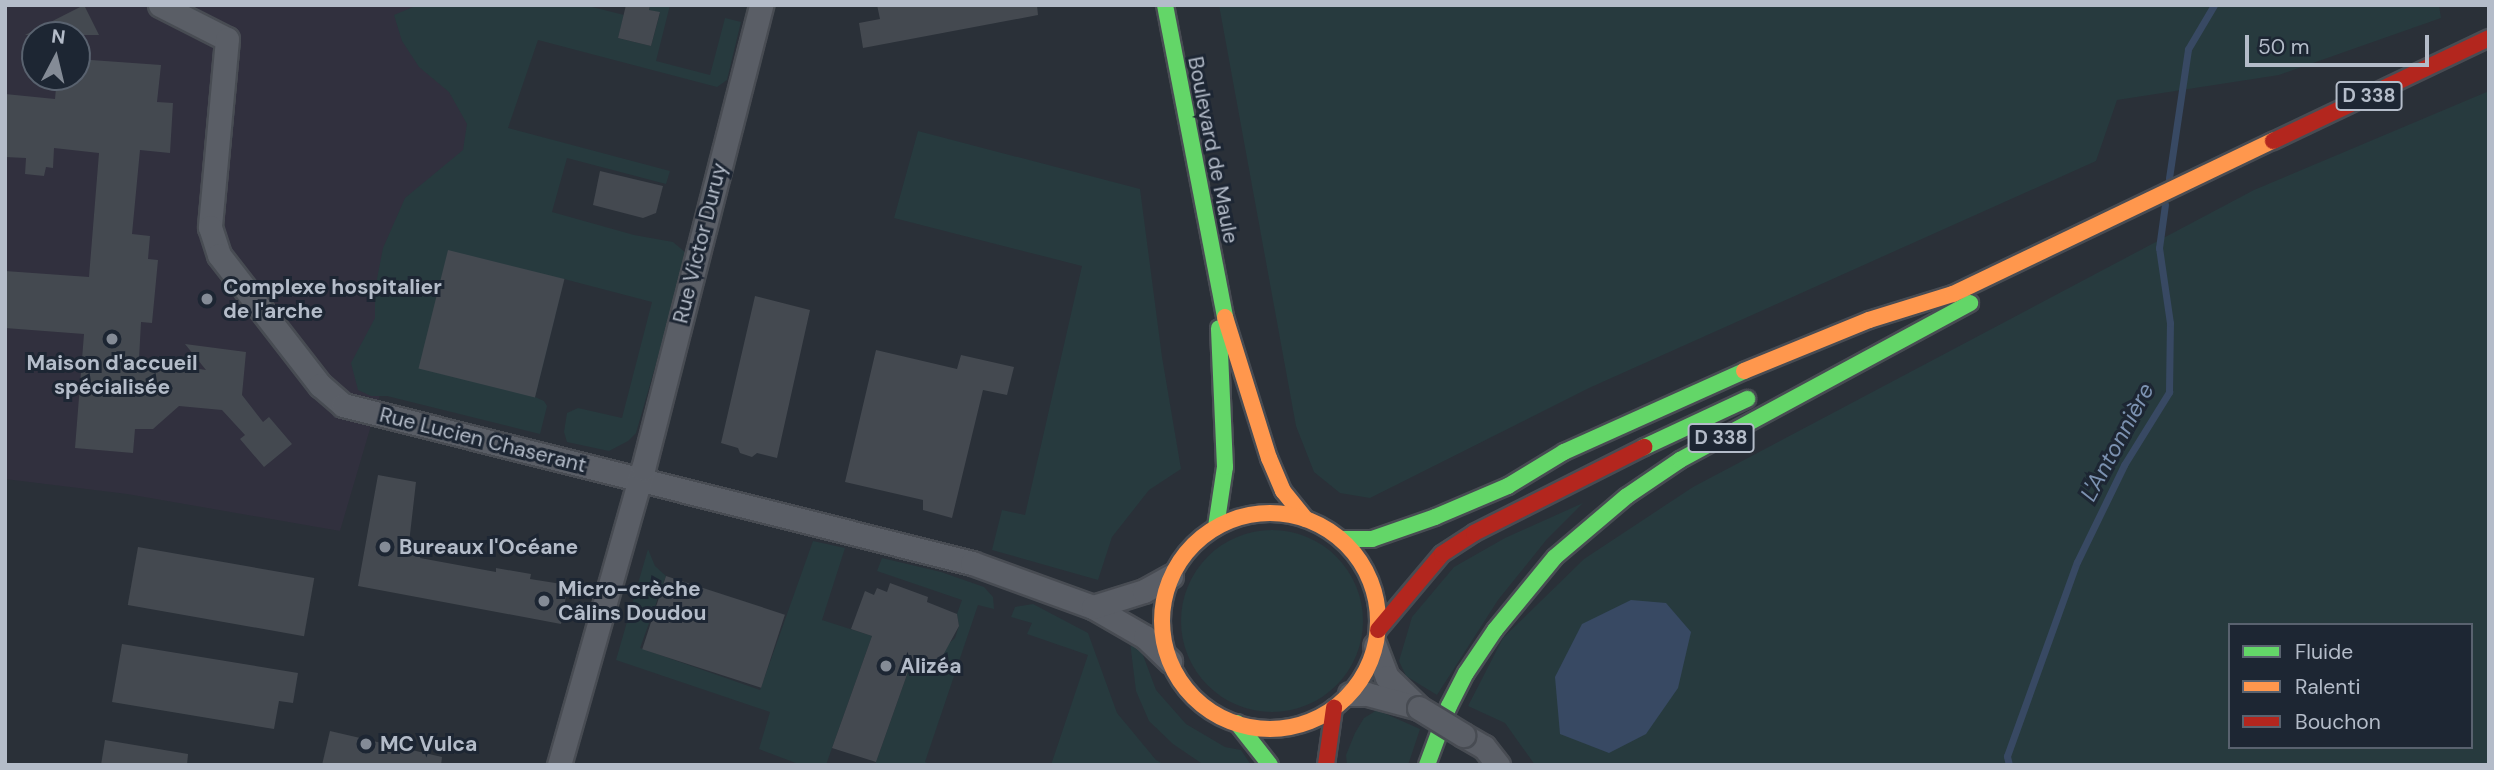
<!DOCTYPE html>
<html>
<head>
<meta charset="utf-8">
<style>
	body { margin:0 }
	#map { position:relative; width:2494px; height:770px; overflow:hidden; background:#2a3038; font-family:"DM Sans",sans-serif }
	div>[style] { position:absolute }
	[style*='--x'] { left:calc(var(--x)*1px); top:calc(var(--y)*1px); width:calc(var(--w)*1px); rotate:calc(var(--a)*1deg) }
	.medical>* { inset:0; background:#31303e }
	.green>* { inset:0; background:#273a3e }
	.round { border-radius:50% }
	.water>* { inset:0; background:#384963 }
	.stream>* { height:7px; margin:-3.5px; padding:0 3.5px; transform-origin:3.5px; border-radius:3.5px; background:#384963 }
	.building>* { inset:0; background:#444950; transform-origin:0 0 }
	.roads { filter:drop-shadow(2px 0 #484c53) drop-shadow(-2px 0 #484c53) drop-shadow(0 2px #484c53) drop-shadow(0 -2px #484c53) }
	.street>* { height:23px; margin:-11.5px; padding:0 11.5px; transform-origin:11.5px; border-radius:11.5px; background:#5a5e66 }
	.fast>* { height:16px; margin:-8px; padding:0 8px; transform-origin:8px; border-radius:8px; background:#63d668 }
	.slow>* { height:16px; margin:-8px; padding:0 8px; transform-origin:8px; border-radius:8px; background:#ff974d }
	.slow>.ring { margin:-8px; padding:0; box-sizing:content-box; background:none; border:16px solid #ff974d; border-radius:50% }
	.jam>* { height:16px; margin:-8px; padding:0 8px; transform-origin:8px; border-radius:8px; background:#b3261e }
	.bridges { filter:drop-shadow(2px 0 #484c53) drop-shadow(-2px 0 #484c53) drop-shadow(0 2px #484c53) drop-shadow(0 -2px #484c53) }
	.street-bridge>* { height:23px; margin:-11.5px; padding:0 11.5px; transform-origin:11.5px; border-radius:11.5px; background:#5a5e66 }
	.dots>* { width:19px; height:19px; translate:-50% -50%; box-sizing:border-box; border:4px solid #1d2633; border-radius:50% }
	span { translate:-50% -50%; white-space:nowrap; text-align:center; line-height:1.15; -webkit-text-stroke:6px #1d2633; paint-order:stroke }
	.shield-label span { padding:2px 5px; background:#1d2633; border:2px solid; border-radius:5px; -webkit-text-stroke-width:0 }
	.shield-label { font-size:19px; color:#b4bcc9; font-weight:700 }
	.street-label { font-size:21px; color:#b4bcc9 }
	.poi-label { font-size:21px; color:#b4bcc9; font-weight:700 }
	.left { translate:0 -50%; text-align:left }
	.water-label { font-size:23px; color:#7c92b1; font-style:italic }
	.frame { position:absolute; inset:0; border:7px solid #b4bcc9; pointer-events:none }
	.legend { position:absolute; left:2228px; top:623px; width:245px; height:126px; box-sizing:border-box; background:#1d2633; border:2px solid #59626f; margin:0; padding:9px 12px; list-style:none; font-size:21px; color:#b4bcc9 }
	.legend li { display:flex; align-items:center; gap:14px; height:35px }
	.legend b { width:35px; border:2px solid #59626f }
	.north { position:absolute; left:21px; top:21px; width:70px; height:70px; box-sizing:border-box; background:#1d2633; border:2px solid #59626f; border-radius:50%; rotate:7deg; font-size:19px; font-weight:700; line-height:28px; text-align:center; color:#b4bcc9 }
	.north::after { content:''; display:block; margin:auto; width:24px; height:32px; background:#848b96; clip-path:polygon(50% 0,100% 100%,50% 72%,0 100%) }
	.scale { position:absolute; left:2245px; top:35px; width:184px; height:32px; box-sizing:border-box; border:4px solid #b4bcc9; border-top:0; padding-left:9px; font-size:21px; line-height:24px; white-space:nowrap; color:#b4bcc9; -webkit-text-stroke:5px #1d2633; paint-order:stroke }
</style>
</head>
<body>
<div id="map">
	<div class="medical">
		<div style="clip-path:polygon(evenodd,5px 5px,550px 5px,439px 194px,340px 531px,127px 494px,5px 479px,5px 5px,35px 35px,77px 35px,77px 77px,35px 77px,35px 35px)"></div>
	</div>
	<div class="green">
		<div style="clip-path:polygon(418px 5px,584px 5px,624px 15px,618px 38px,651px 46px,660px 13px,649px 10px,650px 5px,670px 5px,656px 61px,710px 75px,725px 18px,741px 22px,727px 80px,717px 87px,538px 40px,508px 128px,670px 171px,666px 184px,567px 158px,552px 212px,634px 235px,673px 242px,692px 258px,677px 291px,636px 433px,628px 441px,609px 451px,567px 442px,564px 432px,567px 413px,578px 408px,622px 418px,652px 302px,564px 279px,535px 397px,544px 401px,547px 406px,540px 434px,387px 396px,371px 396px,358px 390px,351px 363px,375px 318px,375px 289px,383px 248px,405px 198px,463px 150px,467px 124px,449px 92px,419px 67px,402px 41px,394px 15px)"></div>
		<div style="clip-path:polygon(1219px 5px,2439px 5px,2441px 18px,2279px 75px,2117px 100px,2096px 161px,1589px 388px,1370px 498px,1340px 493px,1314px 472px,1296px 426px)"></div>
		<div style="clip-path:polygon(evenodd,2489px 91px,2489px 765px,1535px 765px,1505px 723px,1468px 706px,1503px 638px,1584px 559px,1693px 487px,2254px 190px,2489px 91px,2230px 625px,2471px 625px,2471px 747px,2230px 747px,2230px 625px)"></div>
		<div style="clip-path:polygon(918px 131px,1140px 189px,1162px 357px,1181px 469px,1149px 490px,1112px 537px,1098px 580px,992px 550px,1002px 510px,1025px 515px,1082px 266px,894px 218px)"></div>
		<div style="clip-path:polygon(1583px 503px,1547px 539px,1498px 600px,1437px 695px,1406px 676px,1399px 661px,1412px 617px,1454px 567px,1505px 538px)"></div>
		<div class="round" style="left:1181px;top:530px;width:182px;height:182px"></div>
		<div style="clip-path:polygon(813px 541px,845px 548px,822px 620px,872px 636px,826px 765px,801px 765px,759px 749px,770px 712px,616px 660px,648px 549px,655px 566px,666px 576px,640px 648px,760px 690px)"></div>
		<div style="clip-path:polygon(882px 558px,941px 572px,984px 587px,993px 597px,994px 609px,978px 605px,925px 762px,932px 765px,875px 765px,909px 669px,930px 676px,937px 658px,941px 659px,946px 646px,955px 638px,959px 626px,957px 614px,962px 600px,877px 571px)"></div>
		<div style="clip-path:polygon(1033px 604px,1088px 633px,1117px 713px,1156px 760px,1165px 765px,1051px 765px,1088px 655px,1027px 634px,1032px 623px,1011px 617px,1015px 607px)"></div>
		<div style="clip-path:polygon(1130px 642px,1140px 647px,1156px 690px,1186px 724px,1225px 747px,1241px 750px,1251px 765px,1204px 765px,1173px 744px,1149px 721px,1136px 691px)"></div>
		<div style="clip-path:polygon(1377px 710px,1420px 729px,1408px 765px,1347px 765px,1346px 755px,1355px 733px,1364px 718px)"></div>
	</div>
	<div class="water">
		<div style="clip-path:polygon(1631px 600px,1666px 603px,1691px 632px,1678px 688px,1646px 734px,1609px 753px,1560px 734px,1555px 677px,1582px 624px)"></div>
	</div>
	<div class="stream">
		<div style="--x:2169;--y:178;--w:130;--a:-81.6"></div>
		<div style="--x:2188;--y:49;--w:51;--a:-59.4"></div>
		<div style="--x:2009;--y:765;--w:9;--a:-103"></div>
		<div style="--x:2007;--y:756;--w:206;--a:-70.2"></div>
		<div style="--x:2077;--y:562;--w:108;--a:-64.1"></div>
		<div style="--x:2124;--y:465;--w:86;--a:-58.3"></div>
		<div style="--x:2169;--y:392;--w:69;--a:-89.2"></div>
		<div style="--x:2170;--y:323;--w:76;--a:-98.3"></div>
		<div style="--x:2159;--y:248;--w:44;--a:-82.2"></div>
	</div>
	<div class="building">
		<div style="clip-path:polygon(84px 5px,99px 35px,25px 35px)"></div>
		<div style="clip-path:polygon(626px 5px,650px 5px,649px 10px,660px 12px,651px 46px,618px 38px)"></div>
		<div style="clip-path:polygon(877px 5px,1037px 5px,1038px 15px,863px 48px,859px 23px,880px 19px)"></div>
		<div style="clip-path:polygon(77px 59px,161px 65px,157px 102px,173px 103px,170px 153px,140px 150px,132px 234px,150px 236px,148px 259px,158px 260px,152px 323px,141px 322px,139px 359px,206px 370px,185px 344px,246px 352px,242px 395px,263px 422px,269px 417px,292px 444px,264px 467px,240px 439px,245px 435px,222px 410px,179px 406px,153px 429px,135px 429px,133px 453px,75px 448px,84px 334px,5px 328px,5px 271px,89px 277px,99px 153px,54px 148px,53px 168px,46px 167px,44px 176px,25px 174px,26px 158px,5px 157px,5px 94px,55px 99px,57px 77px,77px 77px)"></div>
		<div style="clip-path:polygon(600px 171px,663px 186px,656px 213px,643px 218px,593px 205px)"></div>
		<div style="left:448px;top:250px;width:120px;height:122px;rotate:14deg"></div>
		<div style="clip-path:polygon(755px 296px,810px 310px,777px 458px,757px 453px,752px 457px,740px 453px,738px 448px,721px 443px)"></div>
		<div style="clip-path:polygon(876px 350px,957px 369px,961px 355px,1014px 367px,1007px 395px,983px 390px,952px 518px,923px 510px,923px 500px,845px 482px)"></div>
		<div style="clip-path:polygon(378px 475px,416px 482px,408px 552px,421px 555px,420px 558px,496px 572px,496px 568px,531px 574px,530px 579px,568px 585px,561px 624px,358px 586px)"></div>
		<div style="left:138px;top:547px;width:179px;height:59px;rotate:10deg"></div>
		<div style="left:666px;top:576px;width:125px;height:77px;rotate:18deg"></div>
		<div style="clip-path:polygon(890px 583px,928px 597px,927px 602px,957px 614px,959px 626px,941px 659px,937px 658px,930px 676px,909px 669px,876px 762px,832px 748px,872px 636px,851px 629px,865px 591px,874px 595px,877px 588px,887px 592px)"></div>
		<div style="clip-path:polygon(122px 644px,298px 673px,293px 703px,279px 701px,274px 729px,112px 702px)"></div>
		<div style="clip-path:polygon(330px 731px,442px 757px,441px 765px,322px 765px)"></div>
		<div style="clip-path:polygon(105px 740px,188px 754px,187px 765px,101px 765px)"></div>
	</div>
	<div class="roads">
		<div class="street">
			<div style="--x:160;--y:5;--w:75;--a:26.9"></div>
			<div style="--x:227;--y:39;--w:189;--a:95.2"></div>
			<div style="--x:210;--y:227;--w:29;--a:72"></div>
			<div style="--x:219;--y:255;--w:165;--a:52.2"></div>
			<div style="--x:320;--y:385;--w:30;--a:41"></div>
			<div style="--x:343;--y:405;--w:649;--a:14.1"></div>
			<div style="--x:972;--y:563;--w:129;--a:20"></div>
			<div style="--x:1093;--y:607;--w:60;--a:30"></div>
			<div style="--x:1145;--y:637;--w:35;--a:44"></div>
			<div style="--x:1093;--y:607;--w:53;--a:-17.4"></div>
			<div style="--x:1144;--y:591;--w:31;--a:-29"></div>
			<div style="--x:1375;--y:646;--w:33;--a:69"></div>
			<div style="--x:1387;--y:677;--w:45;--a:44.1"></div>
			<div style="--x:1350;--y:694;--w:17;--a:0"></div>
			<div style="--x:1367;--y:694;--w:51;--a:14.9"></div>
			<div style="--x:1463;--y:735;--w:24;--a:30"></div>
			<div style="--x:1484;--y:747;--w:23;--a:52"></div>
			<div style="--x:559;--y:765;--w:308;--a:-74.2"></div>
			<div style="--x:643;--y:469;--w:479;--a:-75.7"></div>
		</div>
		<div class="fast">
			<div style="--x:1165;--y:5;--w:318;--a:79.1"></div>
			<div style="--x:1644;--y:447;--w:114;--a:-25"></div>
			<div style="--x:1216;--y:527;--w:61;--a:-81.5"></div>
			<div style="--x:1225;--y:467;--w:139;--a:-92.5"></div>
			<div style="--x:1341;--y:539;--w:31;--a:0"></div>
			<div style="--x:1372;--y:539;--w:67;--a:-19.2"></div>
			<div style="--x:1435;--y:517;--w:79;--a:-23"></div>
			<div style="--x:1508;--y:486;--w:66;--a:-31.3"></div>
			<div style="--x:1564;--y:452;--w:197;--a:-24.2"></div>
			<div style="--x:1237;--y:723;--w:53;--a:51.8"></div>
			<div style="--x:1427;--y:765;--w:63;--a:-69.6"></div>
			<div style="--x:1449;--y:706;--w:37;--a:-63"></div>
			<div style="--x:1466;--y:673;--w:52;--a:-56"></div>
			<div style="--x:1495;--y:630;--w:94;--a:-50.6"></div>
			<div style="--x:1555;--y:557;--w:94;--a:-40.3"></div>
			<div style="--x:1627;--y:496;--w:64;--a:-34.2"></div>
			<div style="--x:1680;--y:460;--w:330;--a:-28.4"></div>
		</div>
		<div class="slow">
			<div style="--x:1225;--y:317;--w:148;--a:72.7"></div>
			<div style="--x:1269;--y:458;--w:36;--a:67"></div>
			<div style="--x:1283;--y:491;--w:36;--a:51"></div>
			<div style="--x:1744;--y:371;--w:135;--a:-22.2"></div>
			<div style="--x:1869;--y:320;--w:88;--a:-17.2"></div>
			<div style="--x:1953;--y:294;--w:355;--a:-25.6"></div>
			<div class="ring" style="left:1162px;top:513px;width:200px;height:200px"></div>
		</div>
		<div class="jam">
			<div style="--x:2273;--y:141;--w:239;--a:-25.5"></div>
			<div style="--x:1378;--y:630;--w:99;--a:-49.9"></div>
			<div style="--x:1442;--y:554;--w:38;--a:-33"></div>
			<div style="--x:1474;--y:533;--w:191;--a:-26.8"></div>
			<div style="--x:1326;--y:765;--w:58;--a:-82"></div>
		</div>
	</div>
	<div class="bridges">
		<div class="street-bridge">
			<div style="--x:1419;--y:708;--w:52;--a:31.5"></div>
		</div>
	</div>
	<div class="dots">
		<div style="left:207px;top:299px;background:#848b96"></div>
		<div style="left:112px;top:339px;background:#848b96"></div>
		<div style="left:385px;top:547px;background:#848b96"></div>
		<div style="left:544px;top:601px;background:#848b96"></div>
		<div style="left:886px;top:666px;background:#848b96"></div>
		<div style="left:366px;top:744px;background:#848b96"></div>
	</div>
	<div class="shield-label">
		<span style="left:2369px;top:96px">D 338</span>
		<span style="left:1721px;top:438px">D 338</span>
	</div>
	<div class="street-label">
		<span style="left:1213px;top:150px;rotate:79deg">Boulevard de Maule</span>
		<span style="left:700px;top:243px;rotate:-76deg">Rue Victor Duruy</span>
		<span style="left:483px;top:440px;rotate:14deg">Rue Lucien Chaserant</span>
	</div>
	<div class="poi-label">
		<span class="left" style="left:223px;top:299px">Complexe hospitalier<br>de l'arche</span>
		<span style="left:112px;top:375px">Maison d'accueil<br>spécialisée</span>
		<span class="left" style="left:399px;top:547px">Bureaux l'Océane</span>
		<span class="left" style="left:558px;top:601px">Micro-crèche<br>Câlins Doudou</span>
		<span class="left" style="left:900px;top:666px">Alizéa</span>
		<span class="left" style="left:380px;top:744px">MC Vulca</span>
	</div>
	<div class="water-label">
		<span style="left:2117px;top:442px;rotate:-62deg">L'Antonnière</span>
	</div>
	<div class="frame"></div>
	<ul class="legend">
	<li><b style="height:9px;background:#63d668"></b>Fluide</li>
	<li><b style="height:9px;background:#ff974d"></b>Ralenti</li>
	<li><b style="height:9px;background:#b3261e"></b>Bouchon</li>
	</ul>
	<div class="north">N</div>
	<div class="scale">50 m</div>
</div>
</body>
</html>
